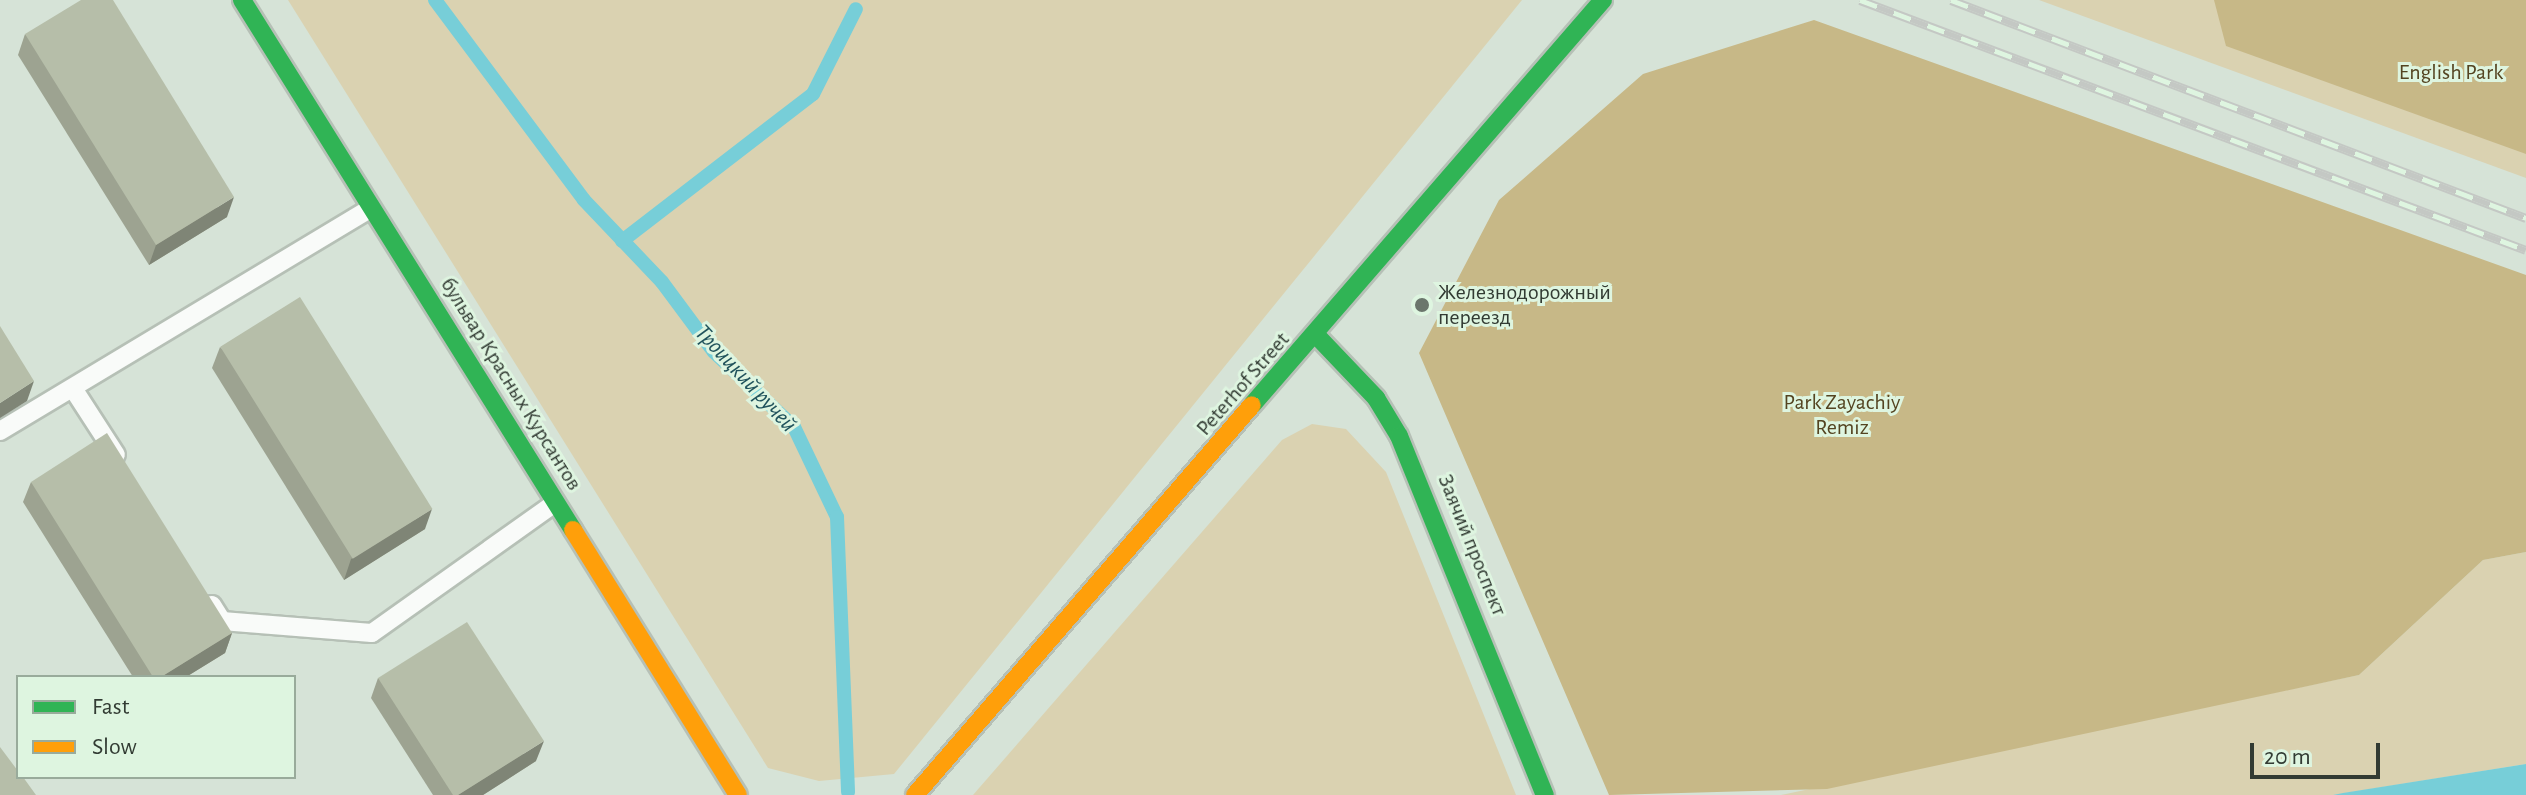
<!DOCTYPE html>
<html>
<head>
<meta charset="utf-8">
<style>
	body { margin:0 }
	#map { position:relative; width:2526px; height:795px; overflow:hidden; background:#d6e3d7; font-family:"Alegreya Sans",sans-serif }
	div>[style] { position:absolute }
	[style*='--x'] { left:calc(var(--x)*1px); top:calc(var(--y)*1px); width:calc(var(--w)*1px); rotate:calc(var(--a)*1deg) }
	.green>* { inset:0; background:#dad2b1 }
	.forest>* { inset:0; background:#c7b887 }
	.water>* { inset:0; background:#77ced8 }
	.stream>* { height:14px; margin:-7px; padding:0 7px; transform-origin:7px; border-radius:7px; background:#77ced8 }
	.roads { filter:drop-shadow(2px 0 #b6c0b6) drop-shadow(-2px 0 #b6c0b6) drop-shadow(0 2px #b6c0b6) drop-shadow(0 -2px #b6c0b6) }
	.lane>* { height:18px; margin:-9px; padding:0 9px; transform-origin:9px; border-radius:9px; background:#f9fbf9 }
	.fast>* { height:18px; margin:-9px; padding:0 9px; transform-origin:9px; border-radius:9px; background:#30b455 }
	.slow>* { height:18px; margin:-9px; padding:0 9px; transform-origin:9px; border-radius:9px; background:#ff9f0a }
	.rail>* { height:9px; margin-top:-4.5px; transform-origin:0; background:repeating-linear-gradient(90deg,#def5e0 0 18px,#c4c8c4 0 36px); box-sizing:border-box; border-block:2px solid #c4c8c4 }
	.wall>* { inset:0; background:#9da391 }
	.shaded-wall>* { inset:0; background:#7f8576 }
	.building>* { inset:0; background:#b6bea9; transform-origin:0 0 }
	.dots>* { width:22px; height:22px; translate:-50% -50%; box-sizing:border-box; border:4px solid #def5e0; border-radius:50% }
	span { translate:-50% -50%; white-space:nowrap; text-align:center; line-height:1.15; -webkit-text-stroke:6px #def5e0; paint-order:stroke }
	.park-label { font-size:22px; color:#544421 }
	.poi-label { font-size:22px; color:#323b33 }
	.left { translate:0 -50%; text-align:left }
	.street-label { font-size:22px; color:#323b33 }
	.water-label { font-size:24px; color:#21535c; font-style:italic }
	.legend { position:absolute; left:16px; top:675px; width:280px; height:104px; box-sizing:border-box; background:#def5e0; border:2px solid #99ab9b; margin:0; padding:10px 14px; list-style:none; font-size:24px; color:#323b33 }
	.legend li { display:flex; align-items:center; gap:16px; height:40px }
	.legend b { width:40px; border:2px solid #99ab9b }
	.scale { position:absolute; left:2250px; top:743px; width:130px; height:36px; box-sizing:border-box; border:4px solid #323b33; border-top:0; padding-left:10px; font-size:24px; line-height:28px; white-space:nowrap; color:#323b33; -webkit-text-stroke:6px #def5e0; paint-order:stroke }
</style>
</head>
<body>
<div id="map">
	<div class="green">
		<div style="clip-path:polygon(288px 0,1522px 0,894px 774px,819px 781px,768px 768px)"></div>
		<div style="clip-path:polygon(2039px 0,2526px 0,2526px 178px)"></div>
		<div style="clip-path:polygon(1312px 424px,1346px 429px,1386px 472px,1516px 795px,973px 795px,1282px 440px)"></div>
		<div style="clip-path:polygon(2526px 552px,2526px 764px,2333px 795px,1781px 795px,2359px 675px,2483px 560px)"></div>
	</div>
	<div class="forest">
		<div style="clip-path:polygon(2214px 0,2526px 0,2526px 154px,2226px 46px)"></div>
		<div style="clip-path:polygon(1814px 20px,2526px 275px,2526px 552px,2483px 560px,2359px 675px,1827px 789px,1609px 795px,1419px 353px,1499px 200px,1643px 74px)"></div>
	</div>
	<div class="water">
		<div style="clip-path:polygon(2526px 764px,2526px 795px,2333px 795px,2343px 793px)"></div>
	</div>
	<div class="stream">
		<div style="--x:435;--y:0;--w:249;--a:53.3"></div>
		<div style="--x:584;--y:200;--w:113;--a:46.4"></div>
		<div style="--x:662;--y:282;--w:87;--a:53.4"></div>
		<div style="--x:714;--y:352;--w:110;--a:43.2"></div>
		<div style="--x:794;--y:427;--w:100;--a:64.5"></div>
		<div style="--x:837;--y:517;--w:275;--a:87.7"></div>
		<div style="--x:622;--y:241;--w:241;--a:-37.6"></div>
		<div style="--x:813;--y:94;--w:95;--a:-63.2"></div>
	</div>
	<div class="roads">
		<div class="lane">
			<div style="--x:74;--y:390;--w:77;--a:57.1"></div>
			<div style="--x:0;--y:431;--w:433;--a:-31"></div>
			<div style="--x:212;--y:605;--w:19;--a:58"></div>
			<div style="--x:222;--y:621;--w:150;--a:4.6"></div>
			<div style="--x:372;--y:633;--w:224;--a:-35.4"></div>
		</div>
		<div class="fast">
			<div style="--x:242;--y:0;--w:625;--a:58.01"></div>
			<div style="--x:1317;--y:336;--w:86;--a:46.4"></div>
			<div style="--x:1376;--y:398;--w:44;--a:58.8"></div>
			<div style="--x:1399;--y:436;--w:388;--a:67.9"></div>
			<div style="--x:1252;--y:405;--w:536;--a:-49.09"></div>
		</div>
		<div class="slow">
			<div style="--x:573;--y:530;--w:312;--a:58.1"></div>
			<div style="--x:915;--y:795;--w:515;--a:-49.17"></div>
		</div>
	</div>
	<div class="rail">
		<div style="--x:1860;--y:0;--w:711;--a:20.57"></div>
		<div style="--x:1951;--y:0;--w:615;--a:20.76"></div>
	</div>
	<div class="wall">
		<div style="clip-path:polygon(25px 34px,227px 217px,149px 265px,18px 55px)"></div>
		<div style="clip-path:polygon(220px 347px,425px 529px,344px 580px,212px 368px)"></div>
		<div style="clip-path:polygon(31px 482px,232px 633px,225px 653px,186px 677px,133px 677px,23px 502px)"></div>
		<div style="clip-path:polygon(378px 678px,536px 761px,483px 795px,433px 795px,371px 698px)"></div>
	</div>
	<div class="shaded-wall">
		<div style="clip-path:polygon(234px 197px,227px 217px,149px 265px,156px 245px)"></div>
		<div style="clip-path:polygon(34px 381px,27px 401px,0 418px,0 403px)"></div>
		<div style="clip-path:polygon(432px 509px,425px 529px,344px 580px,351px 559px)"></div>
		<div style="clip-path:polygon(232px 633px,225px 653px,186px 677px,161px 677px)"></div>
		<div style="clip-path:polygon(544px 741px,536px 761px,483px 795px,458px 795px)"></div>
	</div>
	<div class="building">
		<div style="clip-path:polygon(81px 0,113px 0,234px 197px,156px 245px,25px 34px)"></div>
		<div style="left:300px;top:297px;width:250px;height:94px;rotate:58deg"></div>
		<div style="clip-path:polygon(0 326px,34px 381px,0 403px)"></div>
		<div style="clip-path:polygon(107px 433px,232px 633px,161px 677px,153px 677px,31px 482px)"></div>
		<div style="clip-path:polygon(467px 622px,544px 741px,458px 795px,453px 795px,378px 678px)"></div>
		<div style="clip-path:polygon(0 747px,18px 771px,18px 777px,23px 777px,36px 795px,0 795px)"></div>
	</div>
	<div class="dots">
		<div style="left:1422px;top:305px;background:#6b766c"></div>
	</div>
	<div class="park-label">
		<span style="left:2451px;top:73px">English Park</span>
		<span style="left:1842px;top:415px">Park Zayachiy<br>Remiz</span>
	</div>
	<div class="poi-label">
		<span class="left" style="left:1438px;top:305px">Железнодорожный<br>переезд</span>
	</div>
	<div class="street-label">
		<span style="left:511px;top:384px;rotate:58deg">бульвар Красных Курсантов</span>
		<span style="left:1243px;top:384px;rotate:-49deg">Peterhof Street</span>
		<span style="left:1472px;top:545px;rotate:68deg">Заячий проспект</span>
	</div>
	<div class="water-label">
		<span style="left:745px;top:379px;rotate:47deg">Троицкий ручей</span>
	</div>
	<ul class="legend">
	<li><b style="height:10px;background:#30b455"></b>Fast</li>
	<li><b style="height:10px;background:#ff9f0a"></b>Slow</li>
	</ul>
	<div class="scale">20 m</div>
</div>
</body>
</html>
